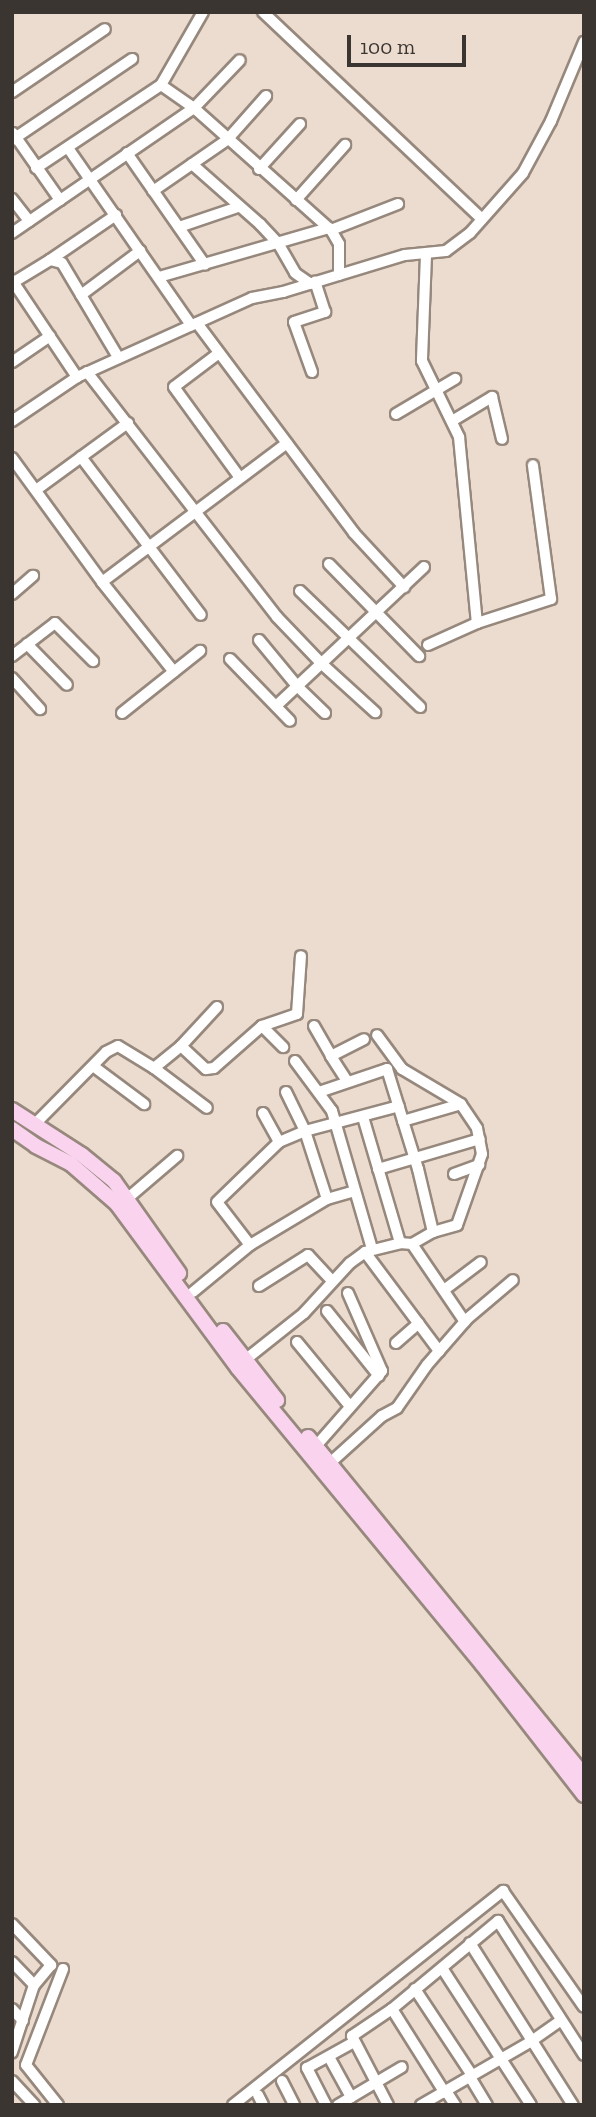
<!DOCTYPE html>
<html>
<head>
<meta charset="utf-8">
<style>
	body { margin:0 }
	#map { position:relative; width:596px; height:2117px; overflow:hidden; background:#ebdccf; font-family:"Zilla Slab",serif }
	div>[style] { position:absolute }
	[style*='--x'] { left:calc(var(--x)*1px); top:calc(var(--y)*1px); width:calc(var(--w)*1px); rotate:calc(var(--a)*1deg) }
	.roads { filter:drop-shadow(2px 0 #97887d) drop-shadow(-2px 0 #97887d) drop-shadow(0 2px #97887d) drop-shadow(0 -2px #97887d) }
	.minor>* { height:10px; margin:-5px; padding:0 5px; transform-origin:5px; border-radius:5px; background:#fff }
	.primary>* { height:14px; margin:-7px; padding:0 7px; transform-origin:7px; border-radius:7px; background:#fad4ef }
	span { translate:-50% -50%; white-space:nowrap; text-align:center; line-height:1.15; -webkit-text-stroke:6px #ebdccf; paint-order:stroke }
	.frame { position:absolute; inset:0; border:14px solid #3b3531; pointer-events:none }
	.scale { position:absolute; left:347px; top:35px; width:119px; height:32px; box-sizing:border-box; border:4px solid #3b3531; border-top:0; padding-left:9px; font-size:21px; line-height:24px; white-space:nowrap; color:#3b3531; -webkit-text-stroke:5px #ebdccf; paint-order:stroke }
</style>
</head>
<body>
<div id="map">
	<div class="roads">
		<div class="minor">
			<div style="--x:263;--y:12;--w:301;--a:43.4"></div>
			<div style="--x:161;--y:85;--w:40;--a:34.9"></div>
			<div style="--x:194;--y:108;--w:183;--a:41.7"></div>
			<div style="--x:331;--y:230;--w:16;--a:60"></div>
			<div style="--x:339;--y:244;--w:31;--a:90"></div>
			<div style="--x:12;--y:92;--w:112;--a:-34.1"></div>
			<div style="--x:13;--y:133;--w:82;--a:55"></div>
			<div style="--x:12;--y:140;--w:145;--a:-34"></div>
			<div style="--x:68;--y:148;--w:216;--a:55.2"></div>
			<div style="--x:127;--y:153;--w:136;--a:55.1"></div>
			<div style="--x:192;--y:164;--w:91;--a:41.4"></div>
			<div style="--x:260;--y:224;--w:26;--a:47"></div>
			<div style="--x:278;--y:243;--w:34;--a:60"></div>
			<div style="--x:295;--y:273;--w:19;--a:35"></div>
			<div style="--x:36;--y:168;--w:150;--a:-33.6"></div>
			<div style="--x:161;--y:85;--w:84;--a:-60.1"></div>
			<div style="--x:259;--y:169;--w:61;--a:-47.7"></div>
			<div style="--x:153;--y:191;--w:90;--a:-34.6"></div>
			<div style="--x:227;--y:140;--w:59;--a:-48.4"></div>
			<div style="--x:12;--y:199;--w:28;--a:52"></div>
			<div style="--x:296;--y:200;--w:74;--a:-48.3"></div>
			<div style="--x:179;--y:227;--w:62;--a:-18.7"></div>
			<div style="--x:331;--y:230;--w:72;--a:-21.2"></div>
			<div style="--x:12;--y:233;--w:221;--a:-34.5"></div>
			<div style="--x:194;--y:108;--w:66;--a:-46.2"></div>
			<div style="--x:426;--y:255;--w:106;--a:92.2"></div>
			<div style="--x:422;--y:361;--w:85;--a:64"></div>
			<div style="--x:459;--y:437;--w:187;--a:84.5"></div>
			<div style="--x:50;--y:260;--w:80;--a:-34.3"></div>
			<div style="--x:159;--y:277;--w:177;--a:-16.1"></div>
			<div style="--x:12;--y:280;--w:117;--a:56.2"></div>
			<div style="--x:14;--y:282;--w:42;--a:-31.4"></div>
			<div style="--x:50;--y:260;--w:12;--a:14"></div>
			<div style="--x:62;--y:263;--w:109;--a:59.2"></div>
			<div style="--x:81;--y:295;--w:74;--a:-36.7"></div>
			<div style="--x:197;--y:323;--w:262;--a:53.2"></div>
			<div style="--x:354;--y:533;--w:74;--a:47.2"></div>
			<div style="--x:219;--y:353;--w:56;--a:142.9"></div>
			<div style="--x:174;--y:387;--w:112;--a:54"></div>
			<div style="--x:12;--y:362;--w:46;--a:-34.4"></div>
			<div style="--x:87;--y:372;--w:310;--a:52.2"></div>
			<div style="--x:277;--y:617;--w:65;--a:46.2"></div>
			<div style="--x:322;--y:664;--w:72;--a:42.2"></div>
			<div style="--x:312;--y:372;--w:53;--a:-109.8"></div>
			<div style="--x:294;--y:322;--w:33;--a:-18"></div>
			<div style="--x:325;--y:312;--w:32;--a:-108"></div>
			<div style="--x:396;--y:414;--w:69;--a:-30.7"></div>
			<div style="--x:12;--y:421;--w:78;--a:-34.1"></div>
			<div style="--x:77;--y:377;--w:192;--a:-24.3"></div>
			<div style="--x:252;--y:298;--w:32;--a:-11"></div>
			<div style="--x:283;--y:292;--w:127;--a:-16.9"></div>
			<div style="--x:405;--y:255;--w:41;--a:-5.6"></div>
			<div style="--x:446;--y:251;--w:30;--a:-37"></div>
			<div style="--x:470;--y:233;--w:80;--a:-48.5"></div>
			<div style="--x:523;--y:173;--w:59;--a:-61.7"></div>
			<div style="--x:551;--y:121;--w:86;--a:-67.3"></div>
			<div style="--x:452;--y:421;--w:47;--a:-31"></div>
			<div style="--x:492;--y:397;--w:43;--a:76.6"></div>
			<div style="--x:81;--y:457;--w:198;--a:52.8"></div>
			<div style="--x:12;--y:458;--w:153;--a:54"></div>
			<div style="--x:102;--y:582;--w:115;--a:51.3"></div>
			<div style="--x:36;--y:490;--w:114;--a:-36.1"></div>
			<div style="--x:329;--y:564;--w:129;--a:45.6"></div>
			<div style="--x:102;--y:582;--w:231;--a:-36.9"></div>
			<div style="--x:300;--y:591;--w:167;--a:44"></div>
			<div style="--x:12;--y:594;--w:28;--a:-41"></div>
			<div style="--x:259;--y:640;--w:60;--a:50.4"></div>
			<div style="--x:297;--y:686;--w:39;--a:44"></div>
			<div style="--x:27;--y:644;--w:57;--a:45.7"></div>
			<div style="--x:428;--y:645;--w:54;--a:-24.2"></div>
			<div style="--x:477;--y:623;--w:78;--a:-18"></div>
			<div style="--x:551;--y:599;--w:135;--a:-97.7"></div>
			<div style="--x:12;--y:656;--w:54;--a:-37.5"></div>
			<div style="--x:55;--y:623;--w:54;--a:45"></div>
			<div style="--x:230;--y:659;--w:86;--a:45.9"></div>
			<div style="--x:12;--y:678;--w:42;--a:47.9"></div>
			<div style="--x:276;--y:706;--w:203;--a:-43.2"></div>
			<div style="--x:122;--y:713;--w:100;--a:-38.5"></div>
			<div style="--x:262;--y:1026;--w:37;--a:-19"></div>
			<div style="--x:297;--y:1014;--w:58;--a:-86.1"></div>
			<div style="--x:314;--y:1026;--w:34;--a:60"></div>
			<div style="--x:181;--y:1046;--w:34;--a:43"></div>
			<div style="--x:206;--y:1069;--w:8;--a:-7"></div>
			<div style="--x:214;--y:1068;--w:64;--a:-41.2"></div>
			<div style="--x:262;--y:1026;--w:30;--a:45"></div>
			<div style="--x:295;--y:1061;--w:62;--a:53.5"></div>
			<div style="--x:332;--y:1111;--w:144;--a:73.8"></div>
			<div style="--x:93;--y:1066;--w:64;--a:36.7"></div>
			<div style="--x:154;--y:1068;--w:35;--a:-39"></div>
			<div style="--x:181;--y:1046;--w:53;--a:-47.3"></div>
			<div style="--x:347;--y:1081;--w:30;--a:-123"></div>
			<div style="--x:331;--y:1056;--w:37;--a:-27"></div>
			<div style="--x:286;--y:1092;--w:43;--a:64"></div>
			<div style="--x:305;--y:1131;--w:71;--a:72.1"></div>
			<div style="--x:327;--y:1199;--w:29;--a:-16"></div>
			<div style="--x:319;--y:1092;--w:72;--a:-18.7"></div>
			<div style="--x:387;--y:1069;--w:105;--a:72.8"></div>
			<div style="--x:418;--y:1169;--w:65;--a:76.6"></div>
			<div style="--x:263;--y:1113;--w:33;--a:61"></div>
			<div style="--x:279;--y:1142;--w:28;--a:-23"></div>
			<div style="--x:305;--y:1131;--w:97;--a:-14.9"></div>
			<div style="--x:363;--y:1117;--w:131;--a:73.6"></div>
			<div style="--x:403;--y:1121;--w:60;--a:-16.3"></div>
			<div style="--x:34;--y:1125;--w:103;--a:-45.4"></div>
			<div style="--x:106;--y:1052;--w:13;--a:-27"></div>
			<div style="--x:118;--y:1046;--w:42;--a:31.4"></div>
			<div style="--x:154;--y:1068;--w:66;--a:37"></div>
			<div style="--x:378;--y:1169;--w:106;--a:-16.4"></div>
			<div style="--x:454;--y:1174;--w:27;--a:-20"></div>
			<div style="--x:128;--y:1198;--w:65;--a:-40.6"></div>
			<div style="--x:219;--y:1200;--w:83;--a:-44"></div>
			<div style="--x:217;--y:1202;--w:54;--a:52.5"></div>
			<div style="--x:412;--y:1244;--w:94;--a:55.8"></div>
			<div style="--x:365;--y:1252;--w:124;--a:53.2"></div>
			<div style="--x:259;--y:1286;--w:58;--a:-32.3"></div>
			<div style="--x:308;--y:1255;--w:35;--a:47"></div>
			<div style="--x:444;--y:1290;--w:46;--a:-37.1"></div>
			<div style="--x:193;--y:1292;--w:74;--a:-39.5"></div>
			<div style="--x:250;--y:1245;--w:90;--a:-30.9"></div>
			<div style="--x:327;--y:1311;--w:83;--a:51.3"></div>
			<div style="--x:297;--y:1342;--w:82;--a:50.5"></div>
			<div style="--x:396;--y:1343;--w:30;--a:-41"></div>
			<div style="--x:245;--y:1360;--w:75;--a:-38.5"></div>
			<div style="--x:304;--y:1313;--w:68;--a:-47.4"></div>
			<div style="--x:350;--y:1263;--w:19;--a:-36"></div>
			<div style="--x:365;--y:1252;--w:36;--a:-14"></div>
			<div style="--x:400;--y:1243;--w:12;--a:5"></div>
			<div style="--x:412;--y:1244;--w:24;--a:-30"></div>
			<div style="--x:433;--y:1232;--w:25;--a:-16"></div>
			<div style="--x:457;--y:1225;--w:75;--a:-70.6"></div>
			<div style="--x:482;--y:1154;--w:26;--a:-101"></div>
			<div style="--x:477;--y:1128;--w:29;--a:-124"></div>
			<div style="--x:461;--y:1104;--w:69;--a:-149.3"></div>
			<div style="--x:402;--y:1069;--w:42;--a:-126.3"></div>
			<div style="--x:316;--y:1446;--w:100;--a:-48.7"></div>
			<div style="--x:382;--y:1371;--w:85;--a:-113.6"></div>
			<div style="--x:330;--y:1463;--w:70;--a:-42.1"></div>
			<div style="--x:382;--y:1416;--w:17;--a:-28"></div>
			<div style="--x:397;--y:1408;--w:52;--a:-55.1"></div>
			<div style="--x:427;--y:1365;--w:61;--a:-49"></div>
			<div style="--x:467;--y:1319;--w:60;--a:-40.3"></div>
			<div style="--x:12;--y:1924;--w:57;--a:46.4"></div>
			<div style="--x:51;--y:1965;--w:26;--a:130"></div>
			<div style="--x:34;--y:1985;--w:71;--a:108.2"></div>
			<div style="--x:470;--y:1943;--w:192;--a:57.6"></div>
			<div style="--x:12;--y:1962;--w:32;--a:46"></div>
			<div style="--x:442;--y:1968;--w:163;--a:57"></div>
			<div style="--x:415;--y:1989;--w:103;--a:56.5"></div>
			<div style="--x:12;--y:2009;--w:16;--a:47"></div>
			<div style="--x:392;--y:2009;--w:99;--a:57.8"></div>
			<div style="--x:329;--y:2057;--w:46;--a:61.2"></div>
			<div style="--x:470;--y:2077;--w:33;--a:59"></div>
			<div style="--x:12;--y:2081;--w:33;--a:47"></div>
			<div style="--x:282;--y:2081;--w:27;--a:63"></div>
			<div style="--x:446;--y:2091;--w:17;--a:57"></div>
			<div style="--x:258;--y:2095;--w:11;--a:63"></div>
			<div style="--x:58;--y:2105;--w:51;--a:-128.7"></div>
			<div style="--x:26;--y:2065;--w:103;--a:-68.9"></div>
			<div style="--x:233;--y:2105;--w:345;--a:-38.4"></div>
			<div style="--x:503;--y:1891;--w:141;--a:55.1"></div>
			<div style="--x:326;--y:2105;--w:42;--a:-117.2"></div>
			<div style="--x:307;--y:2068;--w:54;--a:-29"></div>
			<div style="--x:338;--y:2105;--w:74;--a:-30.7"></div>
			<div style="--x:388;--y:2105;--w:78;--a:-117.6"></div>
			<div style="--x:352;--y:2036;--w:48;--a:-34"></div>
			<div style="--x:392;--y:2009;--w:138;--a:-39.7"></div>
			<div style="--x:498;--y:1921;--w:159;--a:57.3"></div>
			<div style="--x:421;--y:2105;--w:126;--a:-30"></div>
			<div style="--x:530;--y:2042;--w:37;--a:-35"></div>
		</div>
		<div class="primary">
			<div style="--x:12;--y:1110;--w:83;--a:32.7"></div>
			<div style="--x:82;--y:1155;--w:41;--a:39.1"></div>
			<div style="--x:114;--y:1181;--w:113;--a:54.8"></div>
			<div style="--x:12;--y:1129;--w:29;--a:35"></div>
			<div style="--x:36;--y:1146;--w:39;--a:27"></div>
			<div style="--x:71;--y:1164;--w:61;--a:41"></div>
			<div style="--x:117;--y:1204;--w:204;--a:53.6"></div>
			<div style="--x:238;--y:1368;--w:384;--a:50.5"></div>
			<div style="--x:482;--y:1664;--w:166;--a:52.1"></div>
			<div style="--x:223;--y:1331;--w:88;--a:52"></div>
			<div style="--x:308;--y:1437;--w:437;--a:50.8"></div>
		</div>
	</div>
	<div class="frame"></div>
	<div class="scale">100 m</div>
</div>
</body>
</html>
